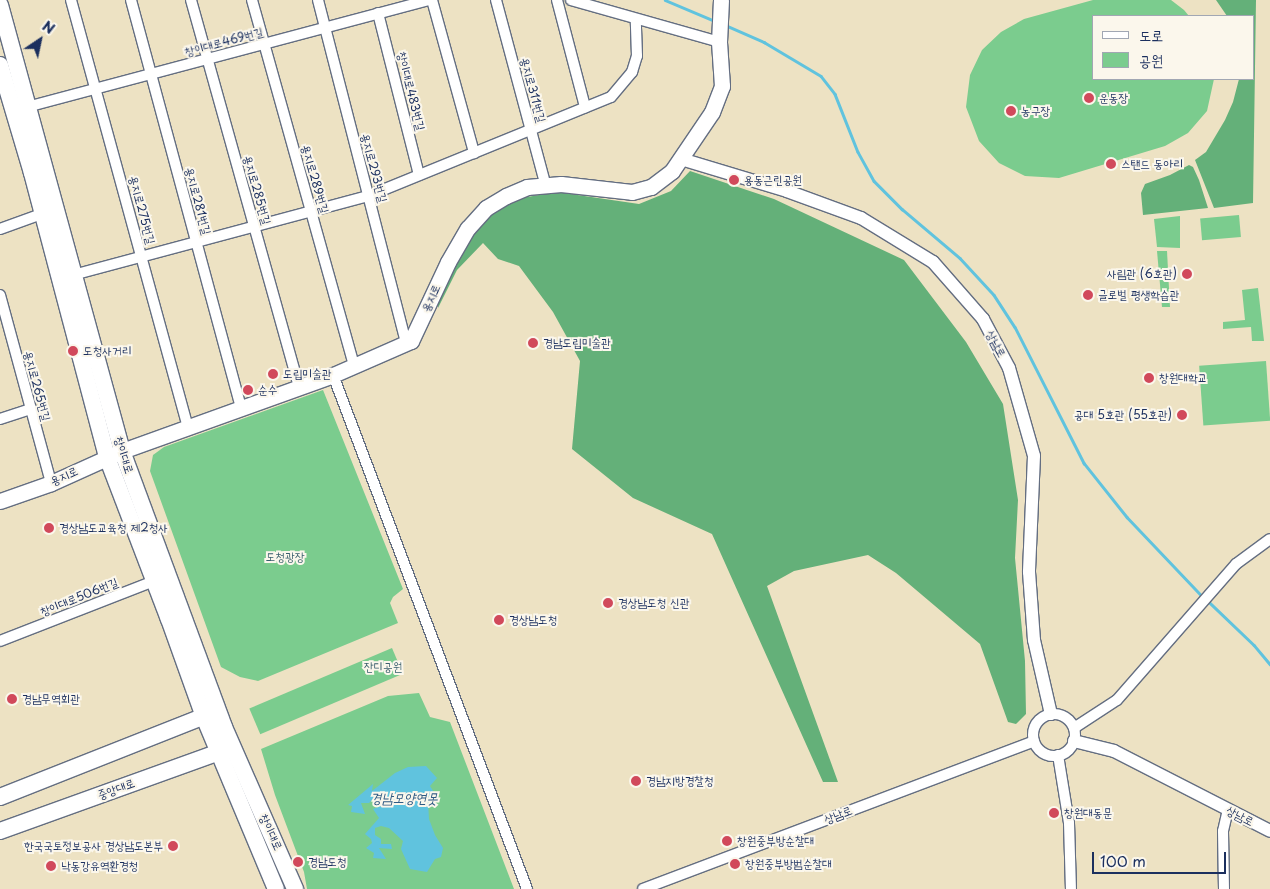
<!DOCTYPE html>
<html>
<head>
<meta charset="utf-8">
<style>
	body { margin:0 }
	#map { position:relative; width:1270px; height:889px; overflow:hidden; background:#ede2c3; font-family:"Playpen Sans","Poor Story",sans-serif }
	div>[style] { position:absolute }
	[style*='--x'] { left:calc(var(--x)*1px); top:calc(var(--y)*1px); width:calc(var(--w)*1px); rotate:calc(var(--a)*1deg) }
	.green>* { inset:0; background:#7bcc8e; transform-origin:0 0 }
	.forest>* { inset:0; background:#64b079 }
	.water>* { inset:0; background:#60c3de }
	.stream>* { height:2.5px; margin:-1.25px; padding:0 1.25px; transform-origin:1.25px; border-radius:1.25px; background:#60c3de }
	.roads { filter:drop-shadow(1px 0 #646e81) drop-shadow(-1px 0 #646e81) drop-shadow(0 1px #646e81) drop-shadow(0 -1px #646e81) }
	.minor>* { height:10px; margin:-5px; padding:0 5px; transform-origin:5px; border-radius:5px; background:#fff }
	.minor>.ring { margin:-5px; padding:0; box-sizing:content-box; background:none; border:10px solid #fff; border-radius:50% }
	.tertiary>* { height:12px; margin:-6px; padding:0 6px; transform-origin:6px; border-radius:6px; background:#fff }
	.secondary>* { height:15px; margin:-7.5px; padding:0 7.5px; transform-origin:7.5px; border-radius:7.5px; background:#fff }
	.primary>* { height:16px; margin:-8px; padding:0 8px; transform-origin:8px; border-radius:8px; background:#fff }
	.dots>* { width:14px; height:14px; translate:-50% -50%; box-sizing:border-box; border:2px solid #fbf7ec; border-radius:50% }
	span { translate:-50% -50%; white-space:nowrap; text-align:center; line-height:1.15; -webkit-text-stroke:4px #fbf7ec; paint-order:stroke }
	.street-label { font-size:12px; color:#1b2f5e }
	.poi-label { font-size:12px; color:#1b2f5e }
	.left { translate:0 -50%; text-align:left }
	.right { translate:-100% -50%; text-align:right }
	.park-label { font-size:12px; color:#385e6c }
	.water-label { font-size:14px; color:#305b84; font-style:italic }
	.legend { position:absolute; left:1092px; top:15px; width:162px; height:65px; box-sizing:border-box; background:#fbf7ec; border:1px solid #a1a7b3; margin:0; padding:6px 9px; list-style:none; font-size:15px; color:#1b2f5e }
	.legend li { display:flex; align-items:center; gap:10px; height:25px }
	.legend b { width:25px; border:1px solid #a1a7b3 }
	.north { position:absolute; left:15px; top:15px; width:50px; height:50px; -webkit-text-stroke:4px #fbf7ec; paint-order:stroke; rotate:34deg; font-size:14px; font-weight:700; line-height:20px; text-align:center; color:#1b2f5e }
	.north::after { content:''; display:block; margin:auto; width:18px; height:22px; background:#1b2f5e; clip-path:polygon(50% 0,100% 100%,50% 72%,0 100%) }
	.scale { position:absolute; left:1092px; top:852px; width:134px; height:22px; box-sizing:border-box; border:2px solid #1b2f5e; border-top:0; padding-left:6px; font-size:15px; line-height:18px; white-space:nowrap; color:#1b2f5e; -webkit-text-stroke:4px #fbf7ec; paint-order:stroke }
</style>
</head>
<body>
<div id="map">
	<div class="green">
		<div style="clip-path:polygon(1093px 0,1171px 0,1184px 10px,1189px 16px,1094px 16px,1094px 79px,1214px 79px,1207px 111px,1188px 133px,1165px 146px,1059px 178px,1025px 176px,999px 163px,979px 141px,966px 107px,970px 75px,982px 50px,1001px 32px,1024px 19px)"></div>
		<div style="left:1239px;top:215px;width:22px;height:39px;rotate:85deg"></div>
		<div style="clip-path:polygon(1180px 216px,1180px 248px,1157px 247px,1154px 219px)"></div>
		<div style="clip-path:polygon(1157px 251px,1167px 251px,1170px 307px,1162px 307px)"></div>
		<div style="clip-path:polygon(1258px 288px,1264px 341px,1252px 341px,1251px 327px,1223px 329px,1223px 322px,1245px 320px,1242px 290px)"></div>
		<div style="left:1266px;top:361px;width:60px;height:67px;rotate:86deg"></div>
		<div style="clip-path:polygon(323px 390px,403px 589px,393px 597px,390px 603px,398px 623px,258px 681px,240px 677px,221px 667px,150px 471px,153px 455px,164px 447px)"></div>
		<div style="left:392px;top:648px;width:28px;height:155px;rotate:67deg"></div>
		<div style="clip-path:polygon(419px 693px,430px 717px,450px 722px,514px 889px,307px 889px,304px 872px,275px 795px,261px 749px,388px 696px)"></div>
	</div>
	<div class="forest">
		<div style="clip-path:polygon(1216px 0,1256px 0,1253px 203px,1214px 208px,1195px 160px,1206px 152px,1225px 120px,1233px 102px,1239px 79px,1254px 79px,1254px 16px,1227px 16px)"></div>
		<div style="clip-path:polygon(1189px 165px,1193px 167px,1199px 180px,1208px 208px,1143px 215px,1141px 193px,1145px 184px,1170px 175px)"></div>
		<div style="clip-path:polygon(690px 171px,774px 199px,904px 260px,966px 342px,1003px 404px,1018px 500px,1015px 558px,1025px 661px,1026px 714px,1016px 724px,1008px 722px,980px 644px,896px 573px,868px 555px,794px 571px,767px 586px,838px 782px,823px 782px,712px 534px,633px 498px,572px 449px,580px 361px,553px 312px,519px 266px,498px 259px,483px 243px,457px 270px,438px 308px,438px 295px,481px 220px,509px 200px,557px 192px,639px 204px,671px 191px)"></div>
	</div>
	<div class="water">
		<div style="clip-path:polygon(426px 766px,437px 778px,430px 786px,435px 794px,428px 801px,429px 819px,435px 835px,443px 848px,441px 857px,435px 859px,427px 872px,410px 869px,401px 849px,403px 841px,389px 828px,381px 826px,375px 828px,375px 835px,381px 839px,381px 844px,391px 844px,392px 849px,379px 848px,386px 859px,373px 858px,374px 853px,366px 848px,372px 843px,371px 839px,365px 834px,379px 818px,373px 809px,381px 806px,379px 800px,373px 799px,369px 803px,361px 803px,365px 814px,351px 812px,352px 806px,348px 805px,373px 784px,372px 791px,395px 773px,408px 767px)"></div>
	</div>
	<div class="stream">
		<div style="--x:665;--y:0;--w:54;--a:22.8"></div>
		<div style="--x:725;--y:25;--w:43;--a:23.6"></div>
		<div style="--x:764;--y:42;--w:66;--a:30.8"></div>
		<div style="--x:821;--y:76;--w:23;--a:52"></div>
		<div style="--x:835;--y:94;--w:62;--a:68.4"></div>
		<div style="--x:858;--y:152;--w:33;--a:61"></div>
		<div style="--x:874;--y:181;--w:40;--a:45"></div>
		<div style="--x:902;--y:209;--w:76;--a:40.2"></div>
		<div style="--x:960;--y:258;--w:50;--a:47.4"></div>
		<div style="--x:994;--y:295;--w:38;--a:57"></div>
		<div style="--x:1015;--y:327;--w:153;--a:63.1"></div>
		<div style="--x:1084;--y:463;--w:69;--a:51.5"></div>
		<div style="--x:1127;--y:517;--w:112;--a:46.5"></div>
		<div style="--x:1208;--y:601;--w:64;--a:43.7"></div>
		<div style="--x:1254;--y:645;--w:25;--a:50"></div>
	</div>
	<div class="roads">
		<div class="minor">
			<div style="--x:71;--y:0;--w:443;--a:74.7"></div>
			<div style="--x:131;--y:0;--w:423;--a:74.9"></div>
			<div style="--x:191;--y:0;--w:402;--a:74.4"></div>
			<div style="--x:252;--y:0;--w:379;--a:74.4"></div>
			<div style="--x:318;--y:0;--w:354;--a:75.6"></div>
			<div style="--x:432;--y:0;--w:159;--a:74.6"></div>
			<div style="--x:496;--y:0;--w:193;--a:75"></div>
			<div style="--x:557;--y:0;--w:111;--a:75.3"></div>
			<div style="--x:571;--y:0;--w:154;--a:15.8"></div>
			<div style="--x:378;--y:13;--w:167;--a:75.8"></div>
			<div style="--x:27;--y:107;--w:415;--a:-14.9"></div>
			<div style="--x:0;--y:229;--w:50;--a:-19.9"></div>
			<div style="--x:73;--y:275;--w:305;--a:-15"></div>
			<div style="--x:368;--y:196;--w:262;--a:-22.2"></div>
			<div style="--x:611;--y:97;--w:33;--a:-50"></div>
			<div style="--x:632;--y:72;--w:17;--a:-73"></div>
			<div style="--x:637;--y:56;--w:37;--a:-92"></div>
			<div style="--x:0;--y:295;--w:195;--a:74.8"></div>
			<div style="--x:333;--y:375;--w:549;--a:69.32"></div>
			<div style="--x:0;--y:419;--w:33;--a:-18"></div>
			<div style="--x:0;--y:641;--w:171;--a:-21.3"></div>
			<div class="ring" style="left:1033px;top:714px;width:32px;height:32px"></div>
			<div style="--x:1074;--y:728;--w:51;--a:-33.1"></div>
			<div style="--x:1117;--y:700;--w:181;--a:-48.8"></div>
			<div style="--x:1236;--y:564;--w:42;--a:-36.3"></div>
			<div style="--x:1058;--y:755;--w:69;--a:80.8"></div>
			<div style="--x:1069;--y:823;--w:66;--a:88.3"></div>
			<div style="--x:643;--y:889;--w:418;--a:-20.7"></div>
			<div style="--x:1224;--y:889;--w:58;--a:-91"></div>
			<div style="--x:1223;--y:831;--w:22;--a:-77"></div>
		</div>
		<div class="tertiary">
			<div style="--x:681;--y:159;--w:111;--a:16.8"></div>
			<div style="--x:787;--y:191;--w:79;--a:20"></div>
			<div style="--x:861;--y:218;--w:84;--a:31.4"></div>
			<div style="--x:933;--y:262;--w:76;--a:48.7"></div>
			<div style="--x:983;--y:319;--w:55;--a:62"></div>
			<div style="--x:1009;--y:368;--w:91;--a:74.1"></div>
			<div style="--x:1034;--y:456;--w:116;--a:92.5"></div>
			<div style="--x:1029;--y:572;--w:68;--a:85.8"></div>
			<div style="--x:1034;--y:640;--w:76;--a:77.1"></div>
			<div style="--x:1074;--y:741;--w:41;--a:14"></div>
			<div style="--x:1114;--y:751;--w:175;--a:27.1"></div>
		</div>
		<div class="secondary">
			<div style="--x:0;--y:501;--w:54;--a:-19.4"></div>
			<div style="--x:51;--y:483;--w:78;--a:-24.3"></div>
			<div style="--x:122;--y:451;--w:224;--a:-19.8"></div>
			<div style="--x:333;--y:375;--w:85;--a:-23.6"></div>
			<div style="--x:411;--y:341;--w:87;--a:-64.9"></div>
			<div style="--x:448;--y:262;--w:39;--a:-60"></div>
			<div style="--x:468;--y:228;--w:27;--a:-48"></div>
			<div style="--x:486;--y:208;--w:23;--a:-31"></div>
			<div style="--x:506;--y:196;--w:23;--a:-23"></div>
			<div style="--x:527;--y:187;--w:34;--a:-5"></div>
			<div style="--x:561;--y:184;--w:71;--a:6.4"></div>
			<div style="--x:632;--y:192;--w:20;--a:-15"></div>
			<div style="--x:651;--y:187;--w:26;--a:-37"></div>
			<div style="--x:672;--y:171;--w:71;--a:-55.9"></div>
			<div style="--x:712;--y:112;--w:28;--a:-69"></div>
			<div style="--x:722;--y:86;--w:44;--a:-93.9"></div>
			<div style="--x:719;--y:42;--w:42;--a:-87.3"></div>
		</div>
		<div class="primary">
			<div style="--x:0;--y:5;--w:462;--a:74.7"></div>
			<div style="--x:122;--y:451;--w:294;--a:69.7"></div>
			<div style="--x:224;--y:727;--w:177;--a:66.3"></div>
			<div style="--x:0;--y:65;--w:113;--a:73.5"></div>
			<div style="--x:32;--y:173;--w:294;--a:75.2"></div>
			<div style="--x:107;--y:457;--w:173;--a:69.1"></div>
			<div style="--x:169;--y:619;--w:104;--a:70.3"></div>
			<div style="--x:204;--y:717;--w:186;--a:67.3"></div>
			<div style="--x:0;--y:797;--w:228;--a:-21.6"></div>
			<div style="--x:0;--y:831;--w:242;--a:-19.8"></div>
		</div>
	</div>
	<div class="dots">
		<div style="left:1089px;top:98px;background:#d1495b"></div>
		<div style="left:1011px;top:111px;background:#d1495b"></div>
		<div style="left:1111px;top:164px;background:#d1495b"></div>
		<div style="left:734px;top:180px;background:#d1495b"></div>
		<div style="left:1187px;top:274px;background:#d1495b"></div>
		<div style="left:1088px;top:295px;background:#d1495b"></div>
		<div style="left:533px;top:343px;background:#d1495b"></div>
		<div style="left:73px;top:351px;background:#d1495b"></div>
		<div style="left:273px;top:374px;background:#d1495b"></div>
		<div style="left:1149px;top:378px;background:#d1495b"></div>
		<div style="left:248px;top:390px;background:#d1495b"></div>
		<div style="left:1182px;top:415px;background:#d1495b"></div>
		<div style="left:49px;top:528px;background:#d1495b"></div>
		<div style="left:608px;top:603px;background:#d1495b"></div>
		<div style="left:499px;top:620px;background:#d1495b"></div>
		<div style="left:12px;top:699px;background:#d1495b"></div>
		<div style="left:636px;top:781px;background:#d1495b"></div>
		<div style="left:1054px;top:813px;background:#d1495b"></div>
		<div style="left:727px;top:841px;background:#d1495b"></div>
		<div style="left:173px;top:846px;background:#d1495b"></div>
		<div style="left:298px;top:862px;background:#d1495b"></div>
		<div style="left:735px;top:864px;background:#d1495b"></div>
		<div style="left:51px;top:866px;background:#d1495b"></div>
	</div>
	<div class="street-label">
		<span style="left:224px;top:42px;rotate:-15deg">창이대로469번길</span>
		<span style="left:533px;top:90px;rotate:75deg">용지로311번길</span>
		<span style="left:411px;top:91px;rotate:76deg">창이대로483번길</span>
		<span style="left:374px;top:168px;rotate:75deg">용지로293번길</span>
		<span style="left:315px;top:179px;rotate:74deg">용지로289번길</span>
		<span style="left:257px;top:190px;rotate:74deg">용지로285번길</span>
		<span style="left:198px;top:201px;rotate:75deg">용지로281번길</span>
		<span style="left:142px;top:210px;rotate:75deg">용지로275번길</span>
		<span style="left:431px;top:298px;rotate:-65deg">용지로</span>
		<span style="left:996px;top:344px;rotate:62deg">상남로</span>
		<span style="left:37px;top:386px;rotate:75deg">용지로265번길</span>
		<span style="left:124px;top:455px;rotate:72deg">창이대로</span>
		<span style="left:64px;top:476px;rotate:-24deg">용지로</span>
		<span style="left:79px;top:597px;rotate:-22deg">창이대로506번길</span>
		<span style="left:116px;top:789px;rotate:-20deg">중앙대로</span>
		<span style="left:838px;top:815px;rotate:-21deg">상남로</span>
		<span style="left:1240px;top:816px;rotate:27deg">상남로</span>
		<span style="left:271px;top:832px;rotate:65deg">창이대로</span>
	</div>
	<div class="poi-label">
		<span class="left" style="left:1099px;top:98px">운동장</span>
		<span class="left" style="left:1021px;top:111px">농구장</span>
		<span class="left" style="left:1121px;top:164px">스탠드 동아리</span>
		<span class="left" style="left:744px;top:180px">용동근린공원</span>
		<span class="right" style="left:1177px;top:274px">사림관 (6호관)</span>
		<span class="left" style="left:1098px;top:295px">글로벌 평생학습관</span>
		<span class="left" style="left:543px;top:343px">경남도립미술관</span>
		<span class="left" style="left:83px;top:351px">도청사거리</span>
		<span class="left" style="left:283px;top:374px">도립미술관</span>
		<span class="left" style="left:1159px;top:378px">창원대학교</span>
		<span class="left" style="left:258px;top:390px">순수</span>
		<span class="right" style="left:1172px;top:415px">공대 5호관 (55호관)</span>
		<span class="left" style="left:59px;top:528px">경상남도교육청 제2청사</span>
		<span class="left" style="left:618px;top:603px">경상남도청 신관</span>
		<span class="left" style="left:509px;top:620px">경상남도청</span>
		<span class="left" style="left:22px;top:699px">경남무역회관</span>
		<span class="left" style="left:646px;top:781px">경남지방경찰청</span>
		<span class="left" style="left:1064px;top:813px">창원대동문</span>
		<span class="left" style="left:737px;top:841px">창원중부방순찰대</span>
		<span class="right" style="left:163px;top:846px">한국국토정보공사 경상남도본부</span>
		<span class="left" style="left:308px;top:862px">경남도청</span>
		<span class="left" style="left:745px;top:864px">창원중부방범순찰대</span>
		<span class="left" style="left:61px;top:866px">낙동강유역환경청</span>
	</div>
	<div class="park-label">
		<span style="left:285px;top:557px">도청광장</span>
		<span style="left:383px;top:667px">잔디공원</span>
	</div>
	<div class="water-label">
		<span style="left:404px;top:798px">경남모양연못</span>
	</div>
	<ul class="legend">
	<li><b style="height:6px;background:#fff"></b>도로</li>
	<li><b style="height:14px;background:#7bcc8e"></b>공원</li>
	</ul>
	<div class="north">N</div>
	<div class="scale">100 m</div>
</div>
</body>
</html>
